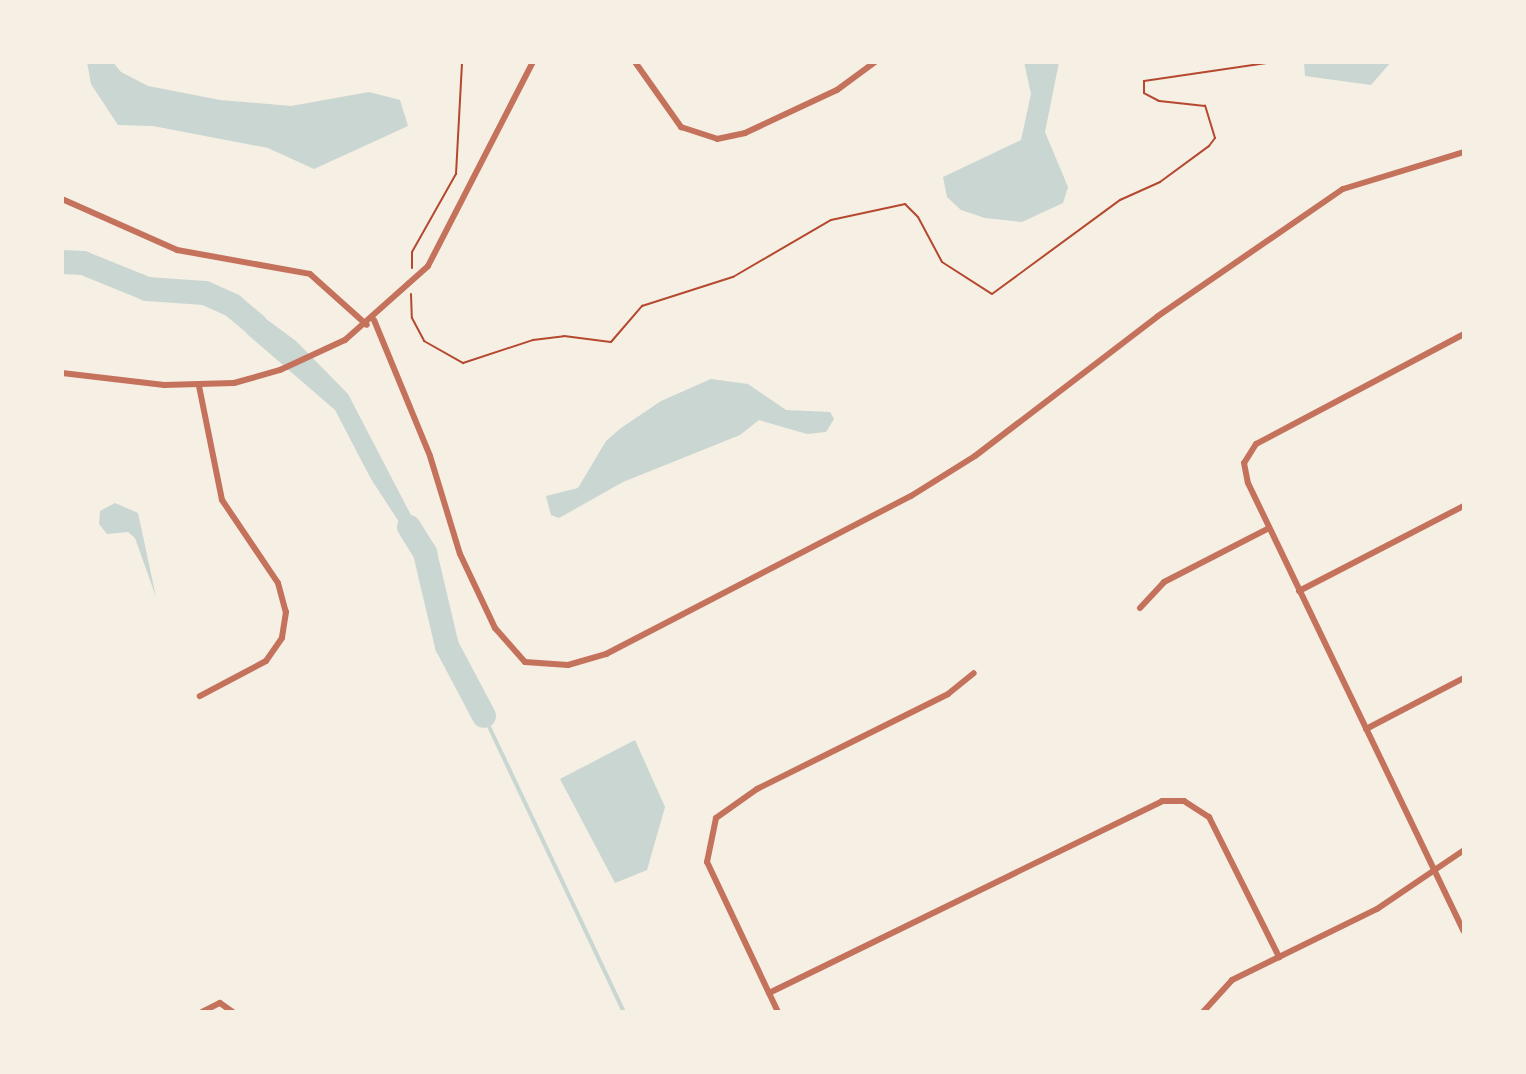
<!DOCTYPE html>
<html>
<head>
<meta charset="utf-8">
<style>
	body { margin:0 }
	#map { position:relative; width:1526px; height:1074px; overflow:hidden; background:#f6efe4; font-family:Signika,sans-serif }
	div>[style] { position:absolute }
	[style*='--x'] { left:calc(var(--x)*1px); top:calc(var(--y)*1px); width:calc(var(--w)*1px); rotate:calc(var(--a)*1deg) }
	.water>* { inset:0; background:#c9d6d2 }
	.stream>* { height:4px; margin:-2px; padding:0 2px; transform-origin:2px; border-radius:2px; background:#c9d6d2 }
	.river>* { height:24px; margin:-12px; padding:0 12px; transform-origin:12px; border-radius:12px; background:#c9d6d2 }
	.path>* { height:2px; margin:-1px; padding:0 1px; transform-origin:1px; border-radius:1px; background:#b5482f }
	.minor>* { height:6px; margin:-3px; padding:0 3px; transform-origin:3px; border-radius:3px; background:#c5725c }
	span { translate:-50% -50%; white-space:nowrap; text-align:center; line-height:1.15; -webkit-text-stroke:6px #f6efe4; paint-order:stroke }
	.frame { position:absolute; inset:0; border:64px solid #f6efe4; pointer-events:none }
</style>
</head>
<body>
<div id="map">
	<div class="water">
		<div style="clip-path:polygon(87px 62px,113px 62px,121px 72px,148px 86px,220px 100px,291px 106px,369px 92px,400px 100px,408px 126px,314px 169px,268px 148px,153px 126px,118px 125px,91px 84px)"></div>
		<div style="clip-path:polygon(1024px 62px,1059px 62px,1045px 132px,1068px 187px,1063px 203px,1022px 222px,985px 218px,961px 210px,947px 197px,943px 177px,1021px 140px,1031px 94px)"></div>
		<div style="clip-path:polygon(1304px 62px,1391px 62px,1371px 85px,1305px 76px)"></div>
		<div style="clip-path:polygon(232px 305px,258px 313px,296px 341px,348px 394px,426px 544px,425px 553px,418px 551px,371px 479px,335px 410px,247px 334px)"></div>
		<div style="clip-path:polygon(711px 379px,748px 384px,786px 410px,830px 412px,834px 419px,826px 432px,807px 434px,759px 420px,740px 435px,623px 482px,559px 518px,551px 515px,546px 496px,578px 488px,606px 441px,621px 428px,661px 401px)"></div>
		<div style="clip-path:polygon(115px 503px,138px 513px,156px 597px,135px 538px,128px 532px,107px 534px,99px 524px,100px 511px)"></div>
		<div style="clip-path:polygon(635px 740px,665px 807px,647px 870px,615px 883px,560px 779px)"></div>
	</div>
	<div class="stream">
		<div style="--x:484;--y:716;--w:327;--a:64.7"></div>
	</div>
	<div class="river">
		<div style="--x:62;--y:262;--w:21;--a:3"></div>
		<div style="--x:83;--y:263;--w:69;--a:22.1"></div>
		<div style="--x:147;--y:289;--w:58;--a:3.9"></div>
		<div style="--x:205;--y:293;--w:30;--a:24"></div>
		<div style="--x:232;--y:305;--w:31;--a:40"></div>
		<div style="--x:409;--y:527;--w:31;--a:58"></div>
		<div style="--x:425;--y:553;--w:96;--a:76.7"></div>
		<div style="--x:447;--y:646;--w:79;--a:62.1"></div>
	</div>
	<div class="path">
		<div style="--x:412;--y:268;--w:16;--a:-90"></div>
		<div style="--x:412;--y:252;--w:90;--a:-60.6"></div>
		<div style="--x:456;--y:174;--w:112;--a:-86.9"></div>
		<div style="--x:411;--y:294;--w:24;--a:88"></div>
		<div style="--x:412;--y:318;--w:26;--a:62"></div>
		<div style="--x:424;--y:341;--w:45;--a:29.4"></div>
		<div style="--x:463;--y:363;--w:74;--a:-18.2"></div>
		<div style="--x:533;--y:340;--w:31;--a:-7"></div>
		<div style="--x:564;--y:336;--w:47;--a:7.3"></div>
		<div style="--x:611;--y:342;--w:48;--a:-49.3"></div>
		<div style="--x:642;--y:306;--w:96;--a:-17.7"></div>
		<div style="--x:733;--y:277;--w:113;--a:-30.2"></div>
		<div style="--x:831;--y:220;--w:76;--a:-12.2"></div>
		<div style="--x:905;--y:204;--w:18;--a:45"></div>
		<div style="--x:918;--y:217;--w:51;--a:61.9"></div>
		<div style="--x:942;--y:262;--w:59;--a:32.6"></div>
		<div style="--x:992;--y:294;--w:159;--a:-36.3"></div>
		<div style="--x:1120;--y:200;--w:44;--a:-24.2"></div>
		<div style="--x:1160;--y:182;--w:61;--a:-36.3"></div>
		<div style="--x:1209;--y:146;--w:10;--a:-53"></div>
		<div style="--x:1215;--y:138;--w:34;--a:-107"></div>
		<div style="--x:1205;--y:106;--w:46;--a:-173.8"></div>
		<div style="--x:1159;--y:101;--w:17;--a:-152"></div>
		<div style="--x:1144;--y:93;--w:12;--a:-90"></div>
		<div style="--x:1144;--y:81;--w:129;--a:-8.4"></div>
	</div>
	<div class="minor">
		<div style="--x:635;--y:62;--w:80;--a:54.7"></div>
		<div style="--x:681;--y:127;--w:38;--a:18"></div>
		<div style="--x:717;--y:139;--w:29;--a:-12"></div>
		<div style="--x:745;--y:133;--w:102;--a:-25.1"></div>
		<div style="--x:837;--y:90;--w:47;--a:-36.4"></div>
		<div style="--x:62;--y:199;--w:126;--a:23.9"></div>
		<div style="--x:177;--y:250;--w:135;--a:10.2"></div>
		<div style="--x:310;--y:274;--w:76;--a:41.8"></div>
		<div style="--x:374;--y:320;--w:147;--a:67.6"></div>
		<div style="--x:430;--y:456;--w:102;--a:73"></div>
		<div style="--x:460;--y:554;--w:82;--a:64.7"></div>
		<div style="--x:495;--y:628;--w:45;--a:48.6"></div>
		<div style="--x:525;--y:662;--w:43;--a:4"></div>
		<div style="--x:568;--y:665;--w:40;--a:-16"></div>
		<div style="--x:606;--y:654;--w:343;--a:-27.4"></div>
		<div style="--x:911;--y:496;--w:75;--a:-32"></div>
		<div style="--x:975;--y:456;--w:230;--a:-37.4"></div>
		<div style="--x:1158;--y:316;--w:224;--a:-34.5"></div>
		<div style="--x:1343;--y:189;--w:127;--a:-17"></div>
		<div style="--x:1464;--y:334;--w:235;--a:152.1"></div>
		<div style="--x:1256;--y:444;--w:22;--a:122"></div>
		<div style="--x:1244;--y:463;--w:20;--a:79"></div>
		<div style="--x:1248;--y:483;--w:497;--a:64.3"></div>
		<div style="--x:62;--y:373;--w:103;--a:6.7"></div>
		<div style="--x:164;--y:385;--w:70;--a:-1.6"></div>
		<div style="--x:234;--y:383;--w:48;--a:-15.8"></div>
		<div style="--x:280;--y:370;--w:72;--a:-24.8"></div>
		<div style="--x:345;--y:340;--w:111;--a:-41.7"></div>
		<div style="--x:428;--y:266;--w:229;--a:-62.8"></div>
		<div style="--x:199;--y:386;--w:116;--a:78.6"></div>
		<div style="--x:222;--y:500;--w:100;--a:56"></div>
		<div style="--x:278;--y:583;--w:30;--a:75"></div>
		<div style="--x:286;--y:612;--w:26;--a:99"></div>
		<div style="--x:282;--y:638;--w:28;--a:125"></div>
		<div style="--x:266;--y:661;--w:75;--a:152.1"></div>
		<div style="--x:1299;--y:591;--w:186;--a:-27.3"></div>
		<div style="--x:1140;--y:608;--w:35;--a:-47"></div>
		<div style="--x:1164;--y:582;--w:118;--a:-27.2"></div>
		<div style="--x:1366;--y:729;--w:110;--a:-27.5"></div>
		<div style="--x:769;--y:993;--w:437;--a:-26"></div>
		<div style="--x:1162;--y:801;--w:22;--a:0"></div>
		<div style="--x:1184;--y:801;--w:30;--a:33"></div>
		<div style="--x:1209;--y:817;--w:157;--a:63.4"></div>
		<div style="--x:202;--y:1012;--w:20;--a:-27"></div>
		<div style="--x:220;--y:1003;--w:16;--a:35"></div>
		<div style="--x:778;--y:1012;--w:166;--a:-115.3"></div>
		<div style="--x:707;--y:862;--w:45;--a:-78.4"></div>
		<div style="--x:716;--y:818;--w:50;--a:-35.3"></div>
		<div style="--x:757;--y:789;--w:213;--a:-26.4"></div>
		<div style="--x:948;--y:694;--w:33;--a:-39"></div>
		<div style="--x:1203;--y:1012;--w:43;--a:-47.8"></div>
		<div style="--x:1232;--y:980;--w:161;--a:-26.1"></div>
		<div style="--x:1377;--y:909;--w:105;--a:-34.1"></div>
	</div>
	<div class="frame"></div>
</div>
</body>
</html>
